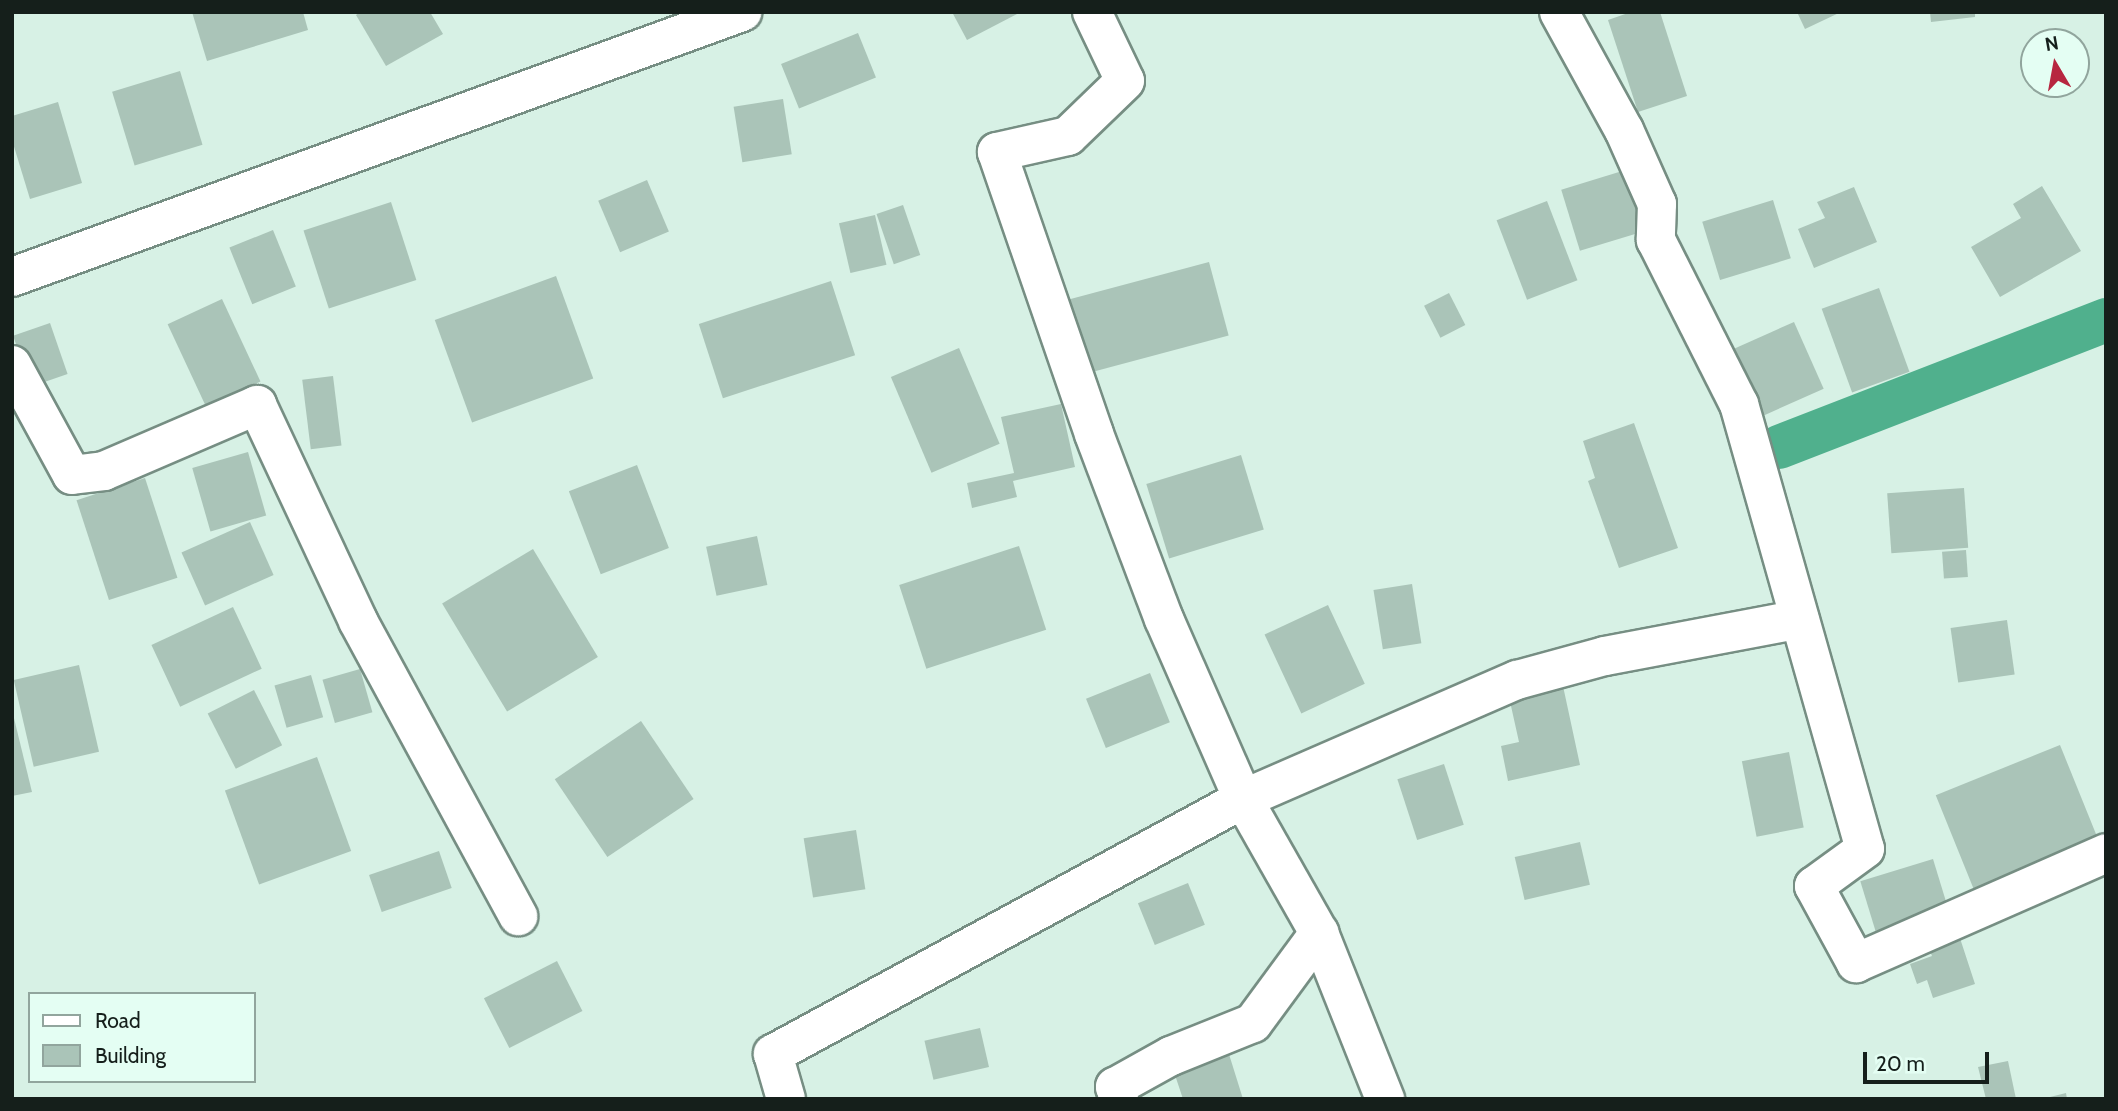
<!DOCTYPE html>
<html>
<head>
<meta charset="utf-8">
<style>
	body { margin:0 }
	#map { position:relative; width:2118px; height:1111px; overflow:hidden; background:#d7f1e5; font-family:Cabin,sans-serif }
	div>[style] { position:absolute }
	[style*='--x'] { left:calc(var(--x)*1px); top:calc(var(--y)*1px); width:calc(var(--w)*1px); rotate:calc(var(--a)*1deg) }
	.canal>* { height:44px; margin:-22px; padding:0 22px; transform-origin:22px; border-radius:22px; background:#50b08d }
	.building>* { inset:0; background:#aac4b8; transform-origin:0 0 }
	.roads { filter:drop-shadow(2px 0 #768e83) drop-shadow(-2px 0 #768e83) drop-shadow(0 2px #768e83) drop-shadow(0 -2px #768e83) }
	.minor>* { height:38px; margin:-19px; padding:0 19px; transform-origin:19px; border-radius:19px; background:#fff }
	.tertiary>* { height:38px; margin:-19px; padding:0 19px; transform-origin:19px; border-radius:19px; background:#fff }
	span { translate:-50% -50%; white-space:nowrap; text-align:center; line-height:1.15; -webkit-text-stroke:5px #e4fef3; paint-order:stroke }
	.frame { position:absolute; inset:0; border:14px solid #151f1b; pointer-events:none }
	.legend { position:absolute; left:28px; top:992px; width:228px; height:91px; box-sizing:border-box; background:#e4fef3; border:2px solid #91a59d; margin:0; padding:9px 12px; list-style:none; font-size:21px; color:#151f1b }
	.legend li { display:flex; align-items:center; gap:14px; height:35px }
	.legend b { width:35px; border:2px solid #91a59d }
	.north { position:absolute; left:2020px; top:28px; width:70px; height:70px; box-sizing:border-box; background:#e4fef3; border:2px solid #91a59d; border-radius:50%; rotate:350deg; font-size:19px; font-weight:700; line-height:28px; text-align:center; color:#151f1b }
	.north::after { content:''; display:block; margin:auto; width:24px; height:32px; background:#b72640; clip-path:polygon(50% 0,100% 100%,50% 72%,0 100%) }
	.scale { position:absolute; left:1863px; top:1052px; width:126px; height:32px; box-sizing:border-box; border:4px solid #151f1b; border-top:0; padding-left:9px; font-size:21px; line-height:24px; white-space:nowrap; color:#151f1b; -webkit-text-stroke:5px #e4fef3; paint-order:stroke }
</style>
</head>
<body>
<div id="map">
	<div class="canal">
		<div style="--x:1779;--y:447;--w:351;--a:-21.2"></div>
	</div>
	<div class="building">
		<div style="clip-path:polygon(192px 12px,303px 12px,308px 30px,207px 61px)"></div>
		<div style="clip-path:polygon(360px 12px,430px 12px,443px 34px,386px 66px,356px 15px)"></div>
		<div style="clip-path:polygon(952px 12px,1021px 12px,967px 40px)"></div>
		<div style="clip-path:polygon(1631px 12px,1660px 12px,1687px 96px,1638px 112px,1608px 20px)"></div>
		<div style="clip-path:polygon(1797px 12px,1841px 12px,1805px 29px)"></div>
		<div style="clip-path:polygon(1930px 12px,1975px 12px,1975px 17px,1931px 22px)"></div>
		<div style="left:858px;top:33px;width:48px;height:83px;rotate:68deg"></div>
		<div style="left:180px;top:71px;width:77px;height:71px;rotate:73deg"></div>
		<div style="left:783px;top:99px;width:56px;height:50px;rotate:81deg"></div>
		<div style="clip-path:polygon(58px 102px,82px 183px,30px 199px,12px 140px,12px 116px)"></div>
		<div style="left:1632px;top:168px;width:64px;height:74px;rotate:73deg"></div>
		<div style="left:647px;top:180px;width:56px;height:53px;rotate:67deg"></div>
		<div style="clip-path:polygon(2042px 186px,2081px 251px,2000px 297px,1971px 247px,2021px 218px,2013px 204px)"></div>
		<div style="clip-path:polygon(1854px 187px,1877px 242px,1814px 268px,1798px 229px,1825px 218px,1817px 202px)"></div>
		<div style="left:1773px;top:200px;width:61px;height:74px;rotate:73deg"></div>
		<div style="left:1547px;top:201px;width:85px;height:54px;rotate:69deg"></div>
		<div style="left:391px;top:202px;width:82px;height:92px;rotate:72deg"></div>
		<div style="left:903px;top:205px;width:53px;height:28px;rotate:71deg"></div>
		<div style="left:875px;top:215px;width:51px;height:37px;rotate:77deg"></div>
		<div style="left:273px;top:230px;width:61px;height:47px;rotate:68deg"></div>
		<div style="left:1209px;top:262px;width:76px;height:152px;rotate:75deg"></div>
		<div style="left:556px;top:276px;width:109px;height:129px;rotate:70deg"></div>
		<div style="left:831px;top:281px;width:78px;height:139px;rotate:72deg"></div>
		<div style="left:1879px;top:288px;width:89px;height:61px;rotate:70deg"></div>
		<div style="left:1449px;top:293px;width:36px;height:28px;rotate:63deg"></div>
		<div style="left:222px;top:299px;width:91px;height:60px;rotate:65deg"></div>
		<div style="left:1794px;top:322px;width:73px;height:65px;rotate:66deg"></div>
		<div style="left:50px;top:323px;width:54px;height:39px;rotate:71deg"></div>
		<div style="left:959px;top:348px;width:104px;height:74px;rotate:67deg"></div>
		<div style="left:333px;top:376px;width:70px;height:31px;rotate:83deg"></div>
		<div style="clip-path:polygon(1061px 404px,1075px 467px,1013px 481px,1017px 497px,972px 508px,967px 483px,1014px 473px,1001px 417px)"></div>
		<div style="clip-path:polygon(1634px 423px,1678px 548px,1619px 568px,1588px 481px,1595px 478px,1583px 441px)"></div>
		<div style="left:248px;top:452px;width:66px;height:58px;rotate:74deg"></div>
		<div style="left:1241px;top:455px;width:78px;height:99px;rotate:73deg"></div>
		<div style="left:637px;top:465px;width:89px;height:73px;rotate:69deg"></div>
		<div style="left:145px;top:478px;width:105px;height:72px;rotate:72deg"></div>
		<div style="left:1964px;top:488px;width:60px;height:77px;rotate:86deg"></div>
		<div style="left:250px;top:522px;width:58px;height:75px;rotate:66deg"></div>
		<div style="left:757px;top:536px;width:50px;height:52px;rotate:78deg"></div>
		<div style="left:1019px;top:546px;width:88px;height:126px;rotate:72deg"></div>
		<div style="left:533px;top:549px;width:126px;height:106px;rotate:59deg"></div>
		<div style="left:1966px;top:550px;width:27px;height:24px;rotate:86deg"></div>
		<div style="left:1412px;top:584px;width:60px;height:39px;rotate:81deg"></div>
		<div style="left:1328px;top:605px;width:87px;height:70px;rotate:65deg"></div>
		<div style="left:233px;top:607px;width:68px;height:90px;rotate:65deg"></div>
		<div style="left:2007px;top:620px;width:55px;height:57px;rotate:82deg"></div>
		<div style="left:79px;top:665px;width:89px;height:67px;rotate:77deg"></div>
		<div style="left:360px;top:669px;width:45px;height:39px;rotate:74deg"></div>
		<div style="left:1150px;top:673px;width:53px;height:69px;rotate:68deg"></div>
		<div style="left:311px;top:675px;width:44px;height:38px;rotate:74deg"></div>
		<div style="clip-path:polygon(1563px 686px,1580px 765px,1508px 781px,1501px 746px,1519px 742px,1509px 697px)"></div>
		<div style="left:254px;top:690px;width:62px;height:52px;rotate:63deg"></div>
		<div style="clip-path:polygon(12px 710px,32px 792px,12px 796px)"></div>
		<div style="left:641px;top:721px;width:94px;height:104px;rotate:56deg"></div>
		<div style="left:2060px;top:745px;width:112px;height:134px;rotate:68deg"></div>
		<div style="left:1789px;top:752px;width:77px;height:48px;rotate:79deg"></div>
		<div style="left:317px;top:757px;width:100px;height:98px;rotate:70deg"></div>
		<div style="left:1444px;top:764px;width:64px;height:49px;rotate:72deg"></div>
		<div style="left:856px;top:830px;width:60px;height:53px;rotate:81deg"></div>
		<div style="left:1580px;top:842px;width:44px;height:67px;rotate:77deg"></div>
		<div style="left:439px;top:851px;width:39px;height:74px;rotate:71deg"></div>
		<div style="left:1933px;top:859px;width:52px;height:76px;rotate:73deg"></div>
		<div style="left:1188px;top:883px;width:45px;height:54px;rotate:68deg"></div>
		<div style="clip-path:polygon(1956px 926px,1975px 984px,1933px 998px,1927px 980px,1917px 984px,1910px 964px,1932px 956px,1924px 936px)"></div>
		<div style="left:557px;top:961px;width:56px;height:82px;rotate:63deg"></div>
		<div style="left:980px;top:1028px;width:40px;height:57px;rotate:77deg"></div>
		<div style="clip-path:polygon(1228px 1051px,1243px 1099px,1183px 1099px,1173px 1069px)"></div>
		<div style="clip-path:polygon(2008px 1061px,2016px 1099px,1986px 1099px,1978px 1067px)"></div>
		<div style="clip-path:polygon(2066px 1093px,2067px 1099px,2046px 1099px,2046px 1098px)"></div>
	</div>
	<div class="roads">
		<div class="minor">
			<div style="--x:1092;--y:12;--w:76;--a:64.4"></div>
			<div style="--x:1125;--y:81;--w:79;--a:136"></div>
			<div style="--x:1068;--y:136;--w:73;--a:167.3"></div>
			<div style="--x:997;--y:152;--w:298;--a:71"></div>
			<div style="--x:1094;--y:434;--w:198;--a:69.3"></div>
			<div style="--x:1164;--y:619;--w:197;--a:66.3"></div>
			<div style="--x:1243;--y:799;--w:154;--a:60.4"></div>
			<div style="--x:1319;--y:933;--w:179;--a:68.3"></div>
			<div style="--x:1559;--y:12;--w:135;--a:61.2"></div>
			<div style="--x:1624;--y:130;--w:81;--a:66"></div>
			<div style="--x:1657;--y:204;--w:36;--a:92"></div>
			<div style="--x:1656;--y:240;--w:184;--a:63.2"></div>
			<div style="--x:1739;--y:404;--w:462;--a:74.2"></div>
			<div style="--x:1865;--y:849;--w:63;--a:144"></div>
			<div style="--x:1814;--y:886;--w:88;--a:61.4"></div>
			<div style="--x:1856;--y:963;--w:273;--a:-23.7"></div>
			<div style="--x:12;--y:365;--w:125;--a:61.4"></div>
			<div style="--x:72;--y:475;--w:32;--a:-7"></div>
			<div style="--x:104;--y:471;--w:167;--a:-23.3"></div>
			<div style="--x:257;--y:405;--w:238;--a:64.9"></div>
			<div style="--x:358;--y:621;--w:336;--a:61.5"></div>
			<div style="--x:786;--y:1099;--w:47;--a:-106.1"></div>
			<div style="--x:773;--y:1054;--w:535;--a:-28.48"></div>
			<div style="--x:1243;--y:799;--w:299;--a:-23.5"></div>
			<div style="--x:1517;--y:680;--w:91;--a:-15.3"></div>
			<div style="--x:1605;--y:656;--w:198;--a:-10.7"></div>
			<div style="--x:1119;--y:1099;--w:13;--a:-108"></div>
			<div style="--x:1115;--y:1087;--w:64;--a:-29"></div>
			<div style="--x:1171;--y:1056;--w:88;--a:-21.9"></div>
			<div style="--x:1253;--y:1023;--w:112;--a:-53.7"></div>
		</div>
		<div class="tertiary">
			<div style="--x:12;--y:277;--w:777;--a:-19.95"></div>
		</div>
	</div>
	<div class="frame"></div>
	<ul class="legend">
	<li><b style="height:9px;background:#fff"></b>Road</li>
	<li><b style="height:19px;background:#aac4b8"></b>Building</li>
	</ul>
	<div class="north">N</div>
	<div class="scale">20 m</div>
</div>
</body>
</html>
